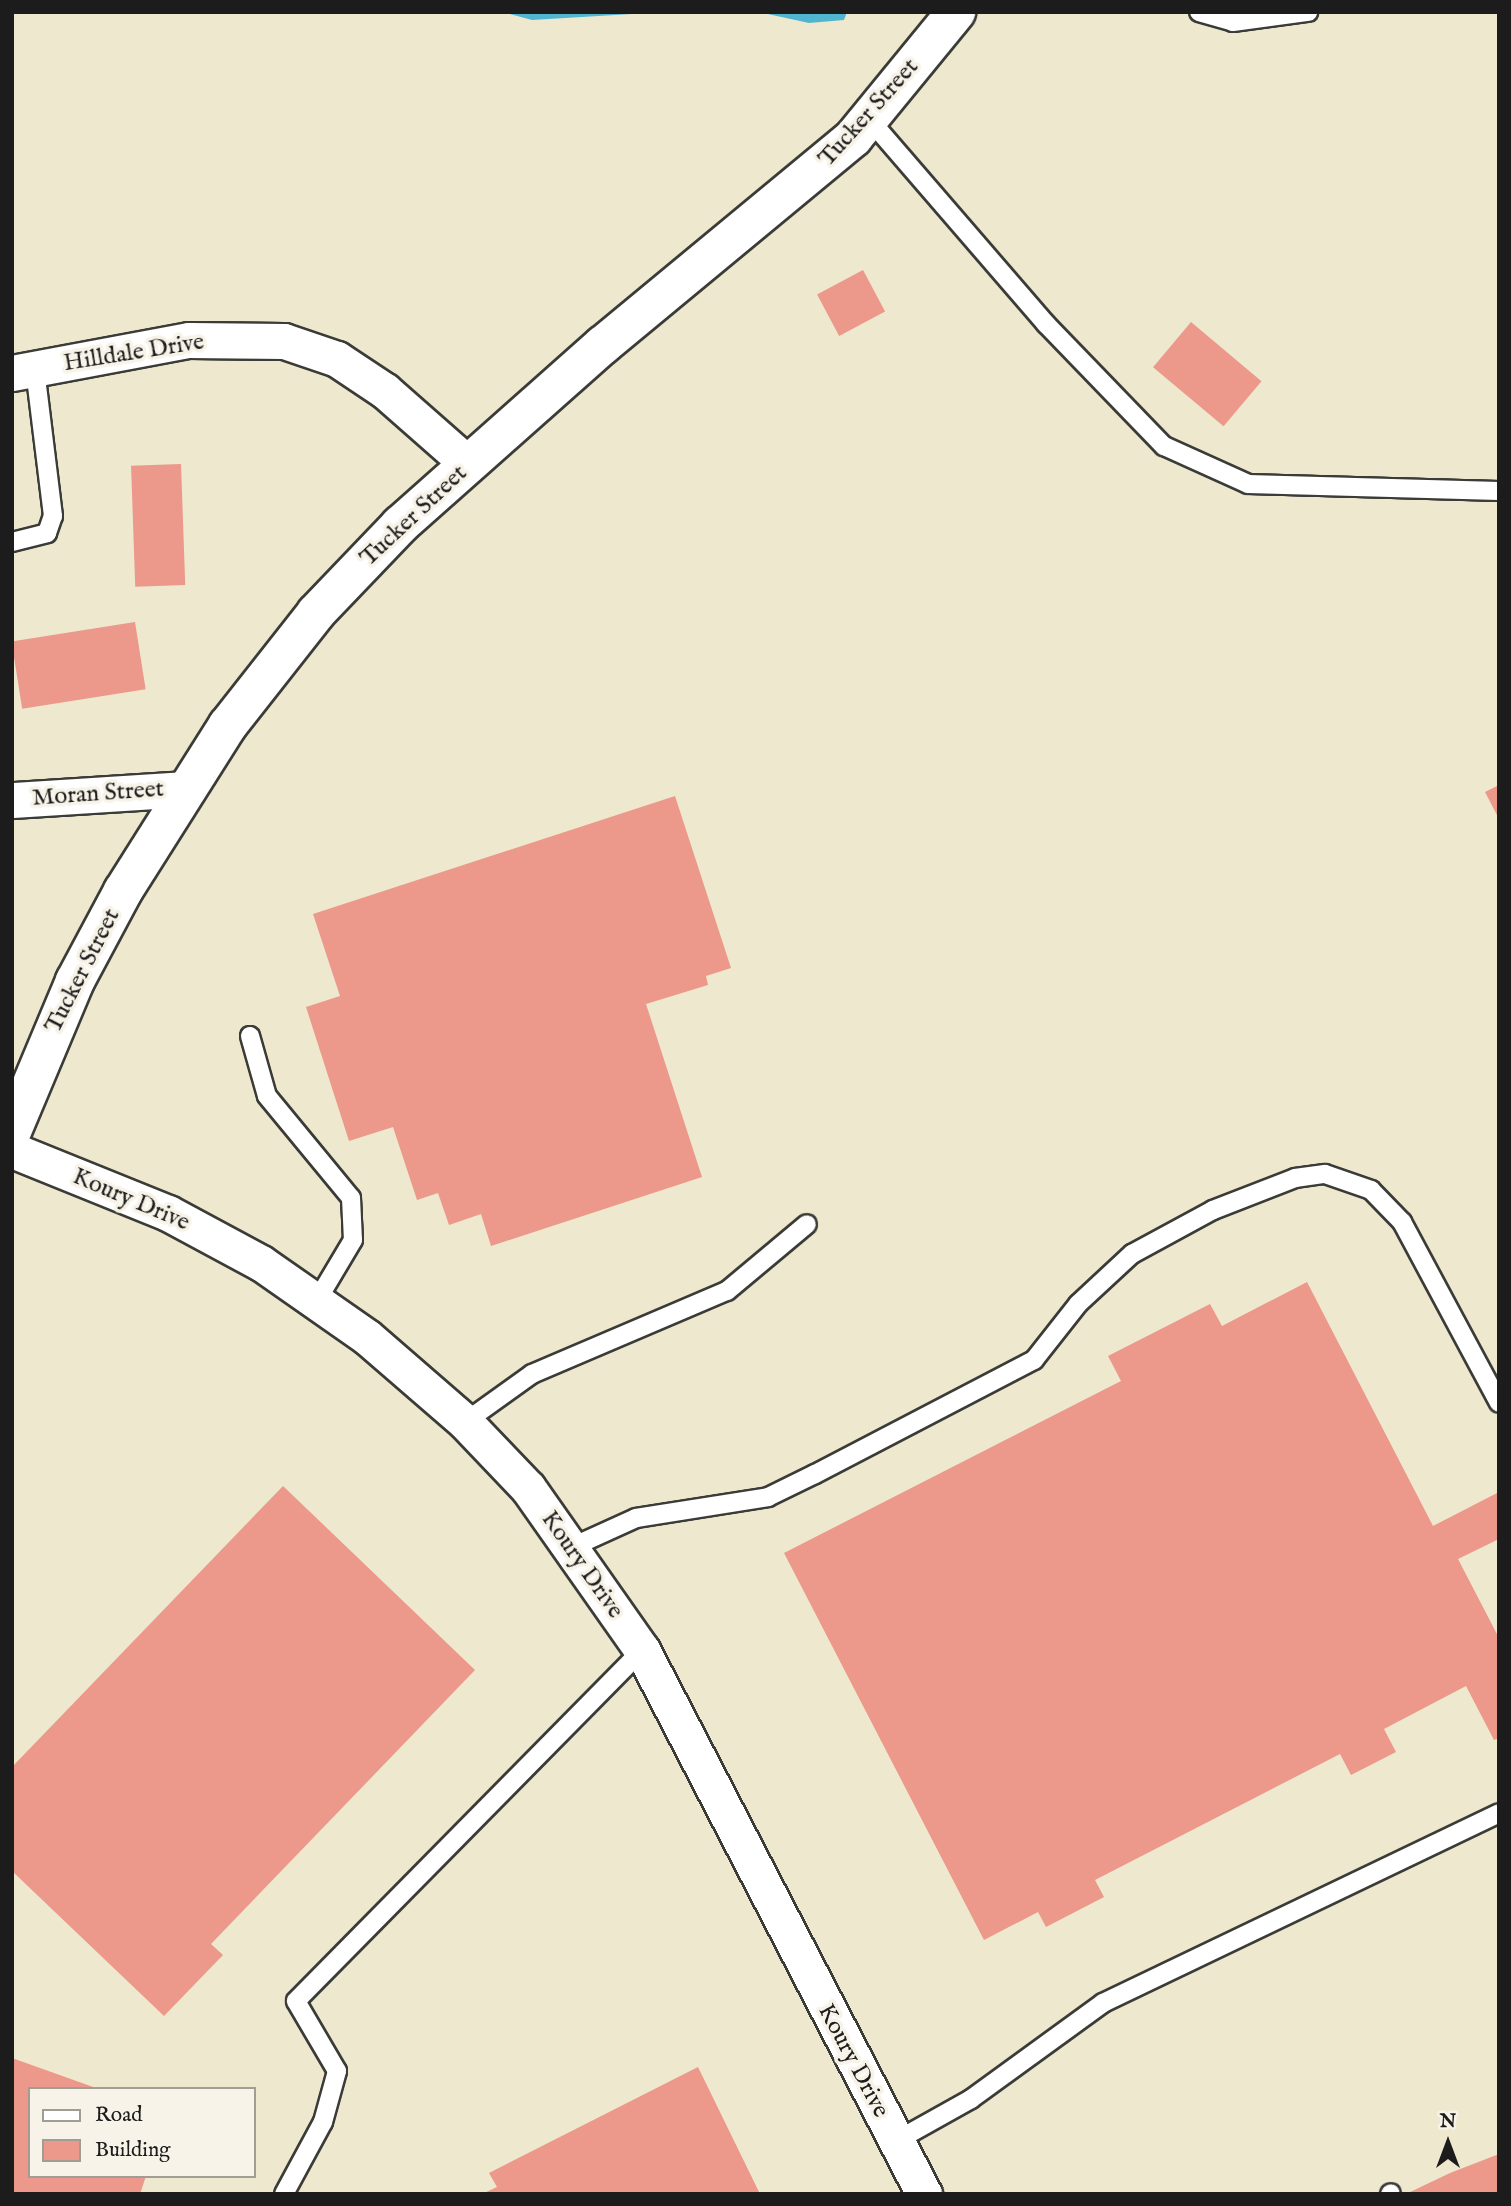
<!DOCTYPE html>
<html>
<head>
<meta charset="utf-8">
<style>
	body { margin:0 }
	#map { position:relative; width:1511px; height:2206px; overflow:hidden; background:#ede8ce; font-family:"IM FELL English",serif }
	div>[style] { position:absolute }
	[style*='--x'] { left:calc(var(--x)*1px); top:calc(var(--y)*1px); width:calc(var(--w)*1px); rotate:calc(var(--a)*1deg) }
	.water>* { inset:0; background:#52b5d0 }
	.building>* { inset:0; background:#ec988a; transform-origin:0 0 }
	.roads { filter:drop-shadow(2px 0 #3b3b37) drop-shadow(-2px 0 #3b3b37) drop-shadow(0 2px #3b3b37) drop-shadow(0 -2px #3b3b37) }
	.lane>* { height:18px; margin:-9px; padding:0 9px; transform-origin:9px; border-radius:9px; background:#fff }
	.street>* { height:35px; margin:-17.5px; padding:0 17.5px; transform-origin:17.5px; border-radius:17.5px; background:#fff }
	.secondary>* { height:38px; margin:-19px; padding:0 19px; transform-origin:19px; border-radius:19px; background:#fff }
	span { translate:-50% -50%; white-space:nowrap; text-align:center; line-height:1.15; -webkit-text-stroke:7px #f7f3e8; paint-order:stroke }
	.street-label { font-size:24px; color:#1c1c1c }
	.frame { position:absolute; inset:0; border:14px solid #1c1c1c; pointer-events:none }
	.legend { position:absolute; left:28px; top:2087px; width:228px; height:91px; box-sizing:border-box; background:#f7f3e8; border:2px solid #9f9d96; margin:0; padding:9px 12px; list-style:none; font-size:21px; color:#1c1c1c }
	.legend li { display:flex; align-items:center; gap:14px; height:35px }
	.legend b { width:35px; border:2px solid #9f9d96 }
	.north { position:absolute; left:1413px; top:2108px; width:70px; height:70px; -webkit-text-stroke:5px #f7f3e8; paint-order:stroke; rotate:0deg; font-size:19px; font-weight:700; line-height:28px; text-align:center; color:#1c1c1c }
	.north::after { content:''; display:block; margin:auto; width:24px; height:32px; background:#1c1c1c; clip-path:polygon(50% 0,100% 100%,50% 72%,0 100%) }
</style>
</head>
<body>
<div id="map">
	<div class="water">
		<div style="clip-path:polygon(503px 12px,665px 12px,532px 20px)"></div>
		<div style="clip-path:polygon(759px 12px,847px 12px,844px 20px,809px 23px)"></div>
	</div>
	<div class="building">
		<div style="left:863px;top:270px;width:47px;height:52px;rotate:62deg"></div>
		<div style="left:1191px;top:322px;width:92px;height:59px;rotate:40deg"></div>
		<div style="left:181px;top:464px;width:121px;height:50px;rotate:88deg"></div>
		<div style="left:135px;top:622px;width:68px;height:125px;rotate:81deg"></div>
		<div style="clip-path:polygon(1499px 785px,1499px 819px,1485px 792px)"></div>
		<div style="clip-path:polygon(675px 796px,731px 968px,706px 976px,708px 985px,646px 1004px,702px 1177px,491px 1246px,481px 1214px,449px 1225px,438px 1193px,417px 1200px,393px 1127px,349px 1141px,306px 1007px,340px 996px,313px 914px)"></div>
		<div style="clip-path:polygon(1307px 1282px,1433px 1526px,1499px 1492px,1499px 1539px,1458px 1559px,1499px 1638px,1499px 1738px,1494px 1740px,1466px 1686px,1384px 1729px,1396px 1752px,1351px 1775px,1340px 1754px,1095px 1880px,1104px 1897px,1046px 1927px,1038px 1912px,984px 1940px,784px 1553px,1121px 1381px,1108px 1356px,1210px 1304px,1222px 1326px)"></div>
		<div style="clip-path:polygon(283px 1486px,475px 1670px,211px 1944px,223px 1955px,164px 2016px,12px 1871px,12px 1767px)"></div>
		<div style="clip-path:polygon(12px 2058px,96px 2088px,30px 2089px,30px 2176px,146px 2176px,140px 2194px,12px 2194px)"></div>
		<div style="clip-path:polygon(698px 2067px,760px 2194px,482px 2194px,497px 2187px,489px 2173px)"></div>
		<div style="clip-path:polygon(1499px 2154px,1499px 2194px,1406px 2194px,1450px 2173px)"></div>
	</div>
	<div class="roads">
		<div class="lane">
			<div style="--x:1199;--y:12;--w:35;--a:16"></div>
			<div style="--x:1233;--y:22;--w:76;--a:-7.6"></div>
			<div style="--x:869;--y:119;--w:271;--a:49.2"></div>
			<div style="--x:1046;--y:324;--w:170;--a:46"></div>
			<div style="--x:1164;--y:446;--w:92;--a:24.3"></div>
			<div style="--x:1248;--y:484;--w:251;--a:1.6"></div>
			<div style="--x:12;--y:542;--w:36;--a:-14"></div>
			<div style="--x:47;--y:533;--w:18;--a:-71"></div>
			<div style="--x:53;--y:516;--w:148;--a:-97"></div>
			<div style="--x:250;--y:1036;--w:62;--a:74.2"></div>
			<div style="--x:267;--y:1096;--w:132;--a:50.5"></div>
			<div style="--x:351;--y:1198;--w:42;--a:87.3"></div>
			<div style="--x:353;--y:1240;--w:72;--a:120.8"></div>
			<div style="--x:465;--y:1422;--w:82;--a:-35.6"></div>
			<div style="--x:532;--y:1374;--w:212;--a:-23.1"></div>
			<div style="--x:727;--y:1291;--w:104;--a:-39.9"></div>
			<div style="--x:570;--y:1548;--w:72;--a:-24.4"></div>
			<div style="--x:636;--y:1518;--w:134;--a:-9"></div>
			<div style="--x:768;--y:1497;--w:52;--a:-26.1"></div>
			<div style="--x:815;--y:1474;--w:247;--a:-27.5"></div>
			<div style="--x:1034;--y:1360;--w:71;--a:-51.8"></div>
			<div style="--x:1078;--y:1304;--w:74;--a:-42.8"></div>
			<div style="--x:1132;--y:1254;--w:92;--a:-28.5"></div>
			<div style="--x:1213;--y:1210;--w:88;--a:-21.3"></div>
			<div style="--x:1295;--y:1178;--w:30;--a:-8"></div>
			<div style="--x:1325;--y:1174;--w:49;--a:19.2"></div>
			<div style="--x:1371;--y:1190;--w:45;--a:45.9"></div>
			<div style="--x:1402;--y:1222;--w:205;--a:61.8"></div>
			<div style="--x:896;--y:2141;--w:86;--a:-29.2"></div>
			<div style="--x:971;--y:2099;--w:163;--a:-36"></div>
			<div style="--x:1103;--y:2003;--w:439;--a:-25.6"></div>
			<div style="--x:284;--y:2194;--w:82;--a:-61.6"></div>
			<div style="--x:323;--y:2122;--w:53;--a:-74.6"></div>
			<div style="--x:337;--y:2071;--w:81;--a:-120.4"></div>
			<div style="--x:296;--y:2001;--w:493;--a:-45.4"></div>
			<div style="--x:1390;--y:2194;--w:1;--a:-45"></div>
		</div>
		<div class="street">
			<div style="--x:12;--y:373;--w:180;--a:-10.6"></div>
			<div style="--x:189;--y:340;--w:95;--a:0.6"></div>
			<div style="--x:284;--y:341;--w:56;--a:18.8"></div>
			<div style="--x:337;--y:359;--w:58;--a:33.7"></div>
			<div style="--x:385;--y:391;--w:111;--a:41.3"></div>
			<div style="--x:12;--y:800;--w:173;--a:-3.6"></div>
			<div style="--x:12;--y:1150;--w:168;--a:22"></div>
			<div style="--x:168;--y:1213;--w:106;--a:28.3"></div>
			<div style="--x:261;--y:1263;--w:129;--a:34.9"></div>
			<div style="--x:367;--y:1337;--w:130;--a:40.9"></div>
			<div style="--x:465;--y:1422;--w:91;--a:46.3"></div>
			<div style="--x:528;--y:1488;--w:198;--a:54.9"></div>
			<div style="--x:642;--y:1650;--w:613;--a:62.6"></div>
		</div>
		<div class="secondary">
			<div style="--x:12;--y:1131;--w:163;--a:-67.2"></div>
			<div style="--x:75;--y:981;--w:102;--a:-61.9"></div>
			<div style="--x:123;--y:891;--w:196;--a:-57.7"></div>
			<div style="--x:228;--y:725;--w:142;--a:-51.8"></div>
			<div style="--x:316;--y:613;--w:122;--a:-46.3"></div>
			<div style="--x:400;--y:525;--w:271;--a:-41.6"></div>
			<div style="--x:603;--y:345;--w:325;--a:-39.6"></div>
			<div style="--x:853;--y:138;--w:163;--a:-50.7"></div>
		</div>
	</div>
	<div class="street-label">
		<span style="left:869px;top:113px;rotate:-48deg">Tucker Street</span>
		<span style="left:134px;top:353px;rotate:-9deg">Hilldale Drive</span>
		<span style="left:414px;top:516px;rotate:-43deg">Tucker Street</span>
		<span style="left:98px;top:794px;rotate:-4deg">Moran Street</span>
		<span style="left:83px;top:971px;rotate:-63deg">Tucker Street</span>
		<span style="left:131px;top:1200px;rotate:23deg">Koury Drive</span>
		<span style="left:582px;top:1565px;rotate:55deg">Koury Drive</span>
		<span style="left:853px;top:2061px;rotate:62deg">Koury Drive</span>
	</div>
	<div class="frame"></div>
	<ul class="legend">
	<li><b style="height:9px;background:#fff"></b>Road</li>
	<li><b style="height:19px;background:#ec988a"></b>Building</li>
	</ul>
	<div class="north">N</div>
</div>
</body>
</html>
